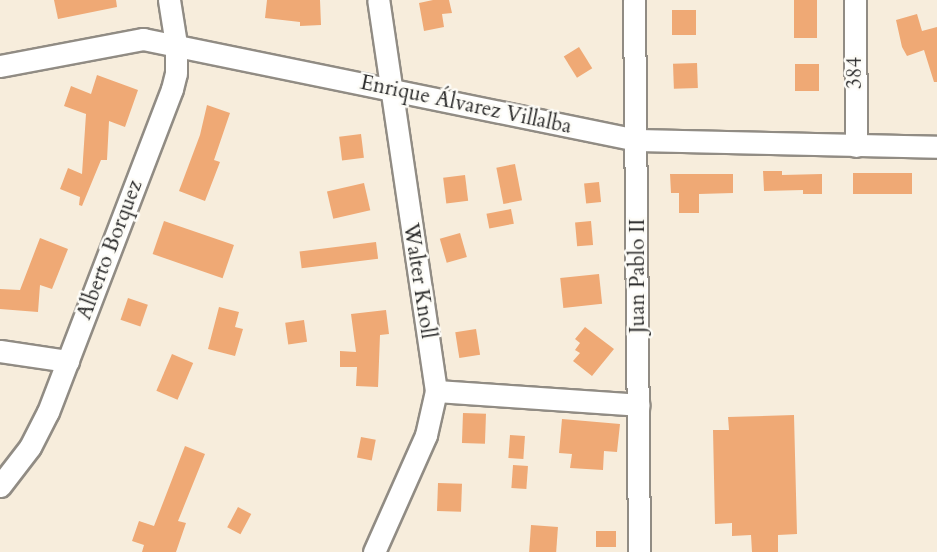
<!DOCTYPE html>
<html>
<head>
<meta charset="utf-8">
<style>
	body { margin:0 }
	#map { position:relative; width:937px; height:552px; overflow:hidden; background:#f7eddc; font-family:Cardo,serif }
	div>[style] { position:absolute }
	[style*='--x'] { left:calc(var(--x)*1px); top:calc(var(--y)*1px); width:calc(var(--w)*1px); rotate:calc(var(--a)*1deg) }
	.building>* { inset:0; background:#efa975; transform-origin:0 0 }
	.roads { filter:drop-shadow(2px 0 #918c84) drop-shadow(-2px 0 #918c84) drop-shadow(0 2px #918c84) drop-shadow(0 -2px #918c84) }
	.street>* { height:21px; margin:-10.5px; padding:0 10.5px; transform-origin:10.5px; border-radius:10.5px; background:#fff }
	span { translate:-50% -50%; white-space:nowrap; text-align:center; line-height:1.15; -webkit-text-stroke:5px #fdfcf7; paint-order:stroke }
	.street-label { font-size:21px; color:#2b2b2b }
</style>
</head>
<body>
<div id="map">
	<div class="building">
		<div style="clip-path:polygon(54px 0,116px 0,117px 7px,58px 19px)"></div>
		<div style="clip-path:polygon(267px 0,320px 0,321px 25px,300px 26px,300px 22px,265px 18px)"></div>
		<div style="clip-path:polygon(433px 0,449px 0,452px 13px,442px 14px,444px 27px,424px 31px,419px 3px)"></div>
		<div style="left:794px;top:0;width:23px;height:38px"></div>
		<div style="left:672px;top:10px;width:24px;height:25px"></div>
		<div style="clip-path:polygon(917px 14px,922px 31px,937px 27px,937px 82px,934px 82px,924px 50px,907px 56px,902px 47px,896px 20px)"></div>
		<div style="left:579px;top:47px;width:25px;height:18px;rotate:58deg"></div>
		<div style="left:697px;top:63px;width:25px;height:24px;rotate:88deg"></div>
		<div style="left:795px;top:64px;width:24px;height:27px"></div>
		<div style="clip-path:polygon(97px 75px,138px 90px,125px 127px,109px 121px,107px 160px,101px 160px,82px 206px,79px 205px,80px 197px,60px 189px,68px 168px,82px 174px,86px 114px,64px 106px,71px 86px,91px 94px)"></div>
		<div style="clip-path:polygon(207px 105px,230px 113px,214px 160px,220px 162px,205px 201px,179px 191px,200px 135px)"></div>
		<div style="left:361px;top:134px;width:24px;height:22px;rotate:83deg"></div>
		<div style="left:515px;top:164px;width:37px;height:19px;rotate:79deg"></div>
		<div style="clip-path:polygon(763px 171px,782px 171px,782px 175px,822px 174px,822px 194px,803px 194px,803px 190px,764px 191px)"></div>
		<div style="left:912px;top:173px;width:21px;height:59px;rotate:90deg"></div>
		<div style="clip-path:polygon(670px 174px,733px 174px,733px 193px,699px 194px,699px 213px,679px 213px,679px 193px,671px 193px)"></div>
		<div style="left:465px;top:175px;width:26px;height:22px;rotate:83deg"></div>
		<div style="left:599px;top:182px;width:20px;height:15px;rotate:84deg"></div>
		<div style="left:364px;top:183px;width:28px;height:38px;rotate:77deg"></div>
		<div style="left:511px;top:209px;width:15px;height:25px;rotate:79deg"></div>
		<div style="left:164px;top:221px;width:74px;height:35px;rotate:19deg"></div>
		<div style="left:591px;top:221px;width:24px;height:16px;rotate:85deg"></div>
		<div style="left:460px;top:233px;width:25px;height:21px;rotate:74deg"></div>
		<div style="clip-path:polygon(40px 238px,68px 249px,52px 289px,40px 285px,38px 312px,0 309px,0 289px,20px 290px)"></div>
		<div style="left:376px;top:242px;width:17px;height:77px;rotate:83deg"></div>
		<div style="left:599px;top:274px;width:30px;height:39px;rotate:84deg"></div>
		<div style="left:128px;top:298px;width:21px;height:23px;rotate:19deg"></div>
		<div style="clip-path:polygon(219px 307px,239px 312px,235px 327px,243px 329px,235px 356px,208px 349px)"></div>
		<div style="clip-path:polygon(386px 310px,389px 334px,380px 335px,378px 387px,356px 386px,357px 367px,340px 367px,340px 351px,356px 352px,351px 314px)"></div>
		<div style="left:304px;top:320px;width:22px;height:19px;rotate:82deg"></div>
		<div style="clip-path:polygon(585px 327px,614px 349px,592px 376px,573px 361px,580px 353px,575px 350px,580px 343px,575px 339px)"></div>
		<div style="left:476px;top:329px;width:26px;height:21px;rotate:81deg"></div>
		<div style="left:172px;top:354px;width:23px;height:40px;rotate:23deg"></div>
		<div style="left:463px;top:413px;width:23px;height:30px;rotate:2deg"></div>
		<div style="clip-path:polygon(794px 415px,797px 534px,778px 535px,778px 552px,752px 552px,751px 535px,732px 536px,732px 523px,715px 524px,713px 430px,729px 430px,728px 417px)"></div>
		<div style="clip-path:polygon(562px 419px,620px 424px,617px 452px,604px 451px,603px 470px,570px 468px,572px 454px,559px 453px)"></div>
		<div style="left:510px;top:435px;width:15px;height:23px;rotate:4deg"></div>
		<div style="left:361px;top:437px;width:15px;height:21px;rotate:11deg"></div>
		<div style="clip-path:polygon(185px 446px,205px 454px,178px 521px,186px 523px,176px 552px,142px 552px,144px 545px,132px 541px,139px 521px,154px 526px)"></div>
		<div style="left:513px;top:465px;width:15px;height:23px;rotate:4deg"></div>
		<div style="left:438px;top:483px;width:24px;height:28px;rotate:2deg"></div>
		<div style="left:238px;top:507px;width:15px;height:23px;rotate:28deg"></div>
		<div style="left:531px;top:525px;width:27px;height:27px;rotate:4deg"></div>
		<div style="left:616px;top:531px;width:16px;height:20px;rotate:90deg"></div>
	</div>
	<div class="roads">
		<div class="street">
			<div style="--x:634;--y:0;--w:552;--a:89.48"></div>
			<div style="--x:855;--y:0;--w:146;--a:89.6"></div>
			<div style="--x:0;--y:66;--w:146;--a:-10.7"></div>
			<div style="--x:143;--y:39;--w:504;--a:11.56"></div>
			<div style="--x:637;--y:140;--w:300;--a:1.3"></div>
			<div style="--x:0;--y:351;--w:69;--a:8.4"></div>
			<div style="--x:436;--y:391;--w:203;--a:3.9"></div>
			<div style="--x:0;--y:486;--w:49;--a:-52.4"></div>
			<div style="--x:30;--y:447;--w:39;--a:-63"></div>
			<div style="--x:48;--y:412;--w:346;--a:-69"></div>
			<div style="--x:172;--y:89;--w:16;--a:-76"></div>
			<div style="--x:176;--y:73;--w:29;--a:-90"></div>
			<div style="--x:176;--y:44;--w:45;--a:-99"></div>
			<div style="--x:374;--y:552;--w:128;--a:-66"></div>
			<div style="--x:426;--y:435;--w:45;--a:-77.2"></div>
			<div style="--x:436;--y:391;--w:395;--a:-98.4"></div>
		</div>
	</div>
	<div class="street-label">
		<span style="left:855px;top:73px;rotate:-90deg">384</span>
		<span style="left:466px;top:105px;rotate:12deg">Enrique Álvarez Villalba</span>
		<span style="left:110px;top:250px;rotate:-69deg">Alberto Borquez</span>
		<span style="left:638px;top:276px;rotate:-90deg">Juan Pablo II</span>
		<span style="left:419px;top:281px;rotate:81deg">Walter Knoll</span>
	</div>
</div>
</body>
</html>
